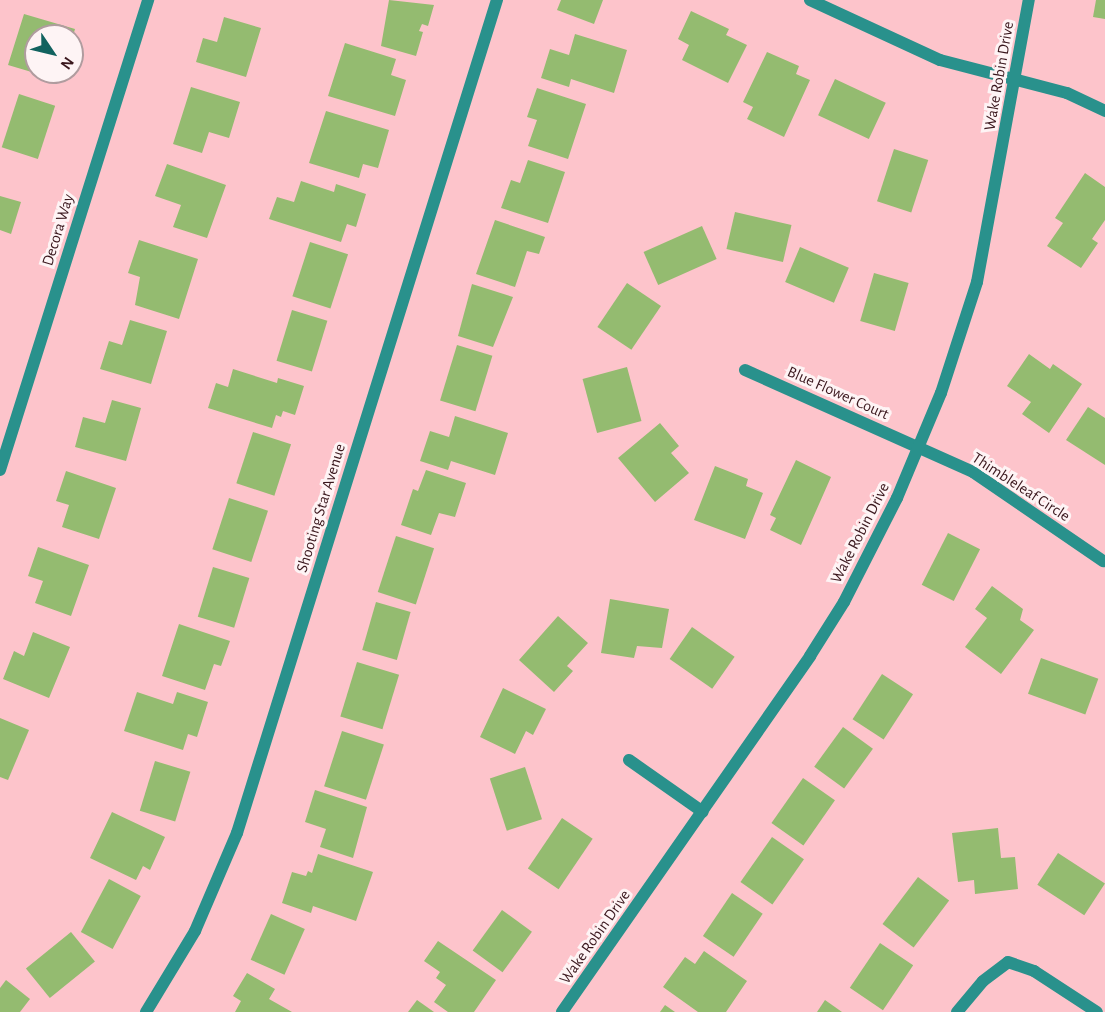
<!DOCTYPE html>
<html>
<head>
<meta charset="utf-8">
<style>
	body { margin:0 }
	#map { position:relative; width:1105px; height:1012px; overflow:hidden; background:#fdc4cb; font-family:"Alegreya Sans",sans-serif }
	div>[style] { position:absolute }
	[style*='--x'] { left:calc(var(--x)*1px); top:calc(var(--y)*1px); width:calc(var(--w)*1px); rotate:calc(var(--a)*1deg) }
	.building>* { inset:0; background:#94bb70; transform-origin:0 0 }
	.street>* { height:12px; margin:-6px; padding:0 6px; transform-origin:6px; border-radius:6px; background:#29918c }
	span { translate:-50% -50%; white-space:nowrap; text-align:center; line-height:1.15; -webkit-text-stroke:6px #fef4f5; paint-order:stroke }
	.street-label { font-size:16px; color:#3a171d }
	.north { position:absolute; left:24px; top:24px; width:60px; height:60px; box-sizing:border-box; background:#fef4f5; border:2px solid #b09c9f; border-radius:50%; rotate:125deg; font-size:16px; font-weight:700; line-height:24px; text-align:center; color:#3a171d }
	.north::after { content:''; display:block; margin:auto; width:21px; height:27px; background:#12625f; clip-path:polygon(50% 0,100% 100%,50% 72%,0 100%) }
</style>
</head>
<body>
<div id="map">
	<div class="building">
		<div style="clip-path:polygon(389px 0,434px 5px,428px 26px,422px 24px,419px 31px,423px 32px,416px 56px,381px 46px)"></div>
		<div style="clip-path:polygon(561px 0,603px 0,594px 24px,557px 10px)"></div>
		<div style="clip-path:polygon(1096px 0,1105px 0,1105px 19px,1093px 17px)"></div>
		<div style="clip-path:polygon(691px 11px,729px 29px,726px 35px,747px 45px,728px 83px,682px 60px,689px 45px,678px 39px)"></div>
		<div style="clip-path:polygon(24px 14px,75px 29px,73px 36px,36px 36px,36px 72px,46px 72px,45px 76px,8px 65px)"></div>
		<div style="clip-path:polygon(224px 17px,261px 28px,246px 77px,196px 62px,203px 38px,217px 42px)"></div>
		<div style="clip-path:polygon(575px 34px,627px 50px,614px 93px,571px 79px,569px 87px,541px 78px,550px 49px,569px 55px)"></div>
		<div style="clip-path:polygon(345px 43px,396px 59px,391px 75px,406px 80px,395px 116px,328px 96px)"></div>
		<div style="clip-path:polygon(767px 52px,799px 66px,796px 74px,810px 80px,784px 137px,747px 119px,753px 107px,743px 102px)"></div>
		<div style="left:835px;top:79px;width:56px;height:40px;rotate:25deg"></div>
		<div style="clip-path:polygon(191px 87px,240px 102px,229px 138px,209px 132px,202px 153px,173px 144px)"></div>
		<div style="clip-path:polygon(537px 88px,586px 104px,568px 159px,528px 146px,537px 120px,527px 117px)"></div>
		<div style="left:19px;top:94px;width:38px;height:56px;rotate:18deg"></div>
		<div style="clip-path:polygon(326px 111px,389px 130px,378px 168px,363px 164px,359px 178px,309px 163px)"></div>
		<div style="left:894px;top:149px;width:36px;height:55px;rotate:18deg"></div>
		<div style="clip-path:polygon(528px 160px,565px 172px,548px 223px,501px 208px,511px 180px,520px 183px)"></div>
		<div style="clip-path:polygon(167px 164px,226px 185px,207px 238px,173px 227px,181px 205px,155px 196px)"></div>
		<div style="clip-path:polygon(1085px 173px,1105px 187px,1105px 220px,1092px 239px,1098px 243px,1081px 268px,1047px 246px,1063px 223px,1055px 218px)"></div>
		<div style="clip-path:polygon(301px 181px,334px 192px,336px 184px,366px 194px,356px 227px,347px 224px,341px 242px,269px 219px,277px 197px,294px 202px)"></div>
		<div style="clip-path:polygon(0 196px,21px 202px,11px 234px,0 230px)"></div>
		<div style="left:735px;top:212px;width:58px;height:38px;rotate:13deg"></div>
		<div style="clip-path:polygon(495px 220px,545px 237px,539px 254px,527px 251px,515px 287px,476px 274px)"></div>
		<div style="left:702px;top:226px;width:36px;height:64px;rotate:66deg"></div>
		<div style="clip-path:polygon(139px 240px,198px 259px,179px 319px,135px 305px,140px 277px,128px 273px)"></div>
		<div style="left:310px;top:242px;width:40px;height:57px;rotate:18deg"></div>
		<div style="left:800px;top:247px;width:53px;height:38px;rotate:23deg"></div>
		<div style="left:874px;top:273px;width:36px;height:50px;rotate:16deg"></div>
		<div style="left:627px;top:283px;width:41px;height:53px;rotate:34deg"></div>
		<div style="clip-path:polygon(472px 284px,513px 297px,493px 347px,458px 336px)"></div>
		<div style="left:292px;top:310px;width:37px;height:53px;rotate:17deg"></div>
		<div style="clip-path:polygon(130px 320px,167px 331px,151px 384px,100px 369px,109px 341px,122px 345px)"></div>
		<div style="left:457px;top:345px;width:37px;height:58px;rotate:17deg"></div>
		<div style="clip-path:polygon(1029px 354px,1050px 369px,1053px 364px,1082px 384px,1049px 433px,1022px 414px,1031px 402px,1007px 386px)"></div>
		<div style="left:627px;top:367px;width:56px;height:46px;rotate:75deg"></div>
		<div style="clip-path:polygon(233px 369px,277px 383px,278px 378px,304px 386px,295px 415px,283px 411px,281px 417px,276px 415px,272px 428px,208px 408px,216px 383px,228px 387px)"></div>
		<div style="clip-path:polygon(112px 400px,141px 408px,126px 461px,75px 447px,83px 417px,105px 423px)"></div>
		<div style="clip-path:polygon(1088px 407px,1105px 418px,1105px 465px,1066px 440px)"></div>
		<div style="clip-path:polygon(455px 416px,508px 433px,495px 475px,451px 461px,448px 470px,420px 461px,430px 431px,449px 437px)"></div>
		<div style="clip-path:polygon(660px 423px,679px 446px,671px 453px,689px 473px,655px 502px,618px 458px)"></div>
		<div style="left:253px;top:432px;width:40px;height:54px;rotate:18deg"></div>
		<div style="clip-path:polygon(796px 460px,831px 477px,801px 545px,770px 530px,776px 518px,770px 515px)"></div>
		<div style="clip-path:polygon(715px 466px,748px 479px,746px 486px,763px 493px,745px 539px,694px 520px)"></div>
		<div style="clip-path:polygon(426px 470px,466px 483px,455px 517px,439px 513px,431px 535px,401px 525px,413px 489px,418px 491px)"></div>
		<div style="clip-path:polygon(66px 471px,116px 488px,99px 539px,62px 527px,69px 505px,56px 501px)"></div>
		<div style="left:229px;top:498px;width:41px;height:54px;rotate:18deg"></div>
		<div style="left:948px;top:533px;width:36px;height:58px;rotate:27deg"></div>
		<div style="left:396px;top:536px;width:40px;height:59px;rotate:18deg"></div>
		<div style="clip-path:polygon(38px 547px,89px 565px,71px 616px,35px 603px,43px 581px,28px 576px)"></div>
		<div style="left:213px;top:567px;width:38px;height:52px;rotate:17deg"></div>
		<div style="clip-path:polygon(992px 586px,1023px 609px,1020px 620px,1034px 630px,1001px 674px,965px 647px,987px 618px,975px 609px)"></div>
		<div style="clip-path:polygon(610px 599px,669px 609px,662px 648px,637px 646px,634px 658px,601px 653px)"></div>
		<div style="left:376px;top:602px;width:36px;height:50px;rotate:16deg"></div>
		<div style="clip-path:polygon(558px 616px,588px 643px,567px 666px,573px 671px,554px 692px,519px 660px)"></div>
		<div style="clip-path:polygon(179px 624px,230px 641px,221px 666px,214px 664px,205px 690px,162px 676px)"></div>
		<div style="left:692px;top:627px;width:52px;height:39px;rotate:35deg"></div>
		<div style="clip-path:polygon(33px 632px,70px 647px,49px 698px,3px 679px,14px 651px,24px 656px)"></div>
		<div style="left:1041px;top:658px;width:61px;height:38px;rotate:20deg"></div>
		<div style="left:357px;top:662px;width:44px;height:57px;rotate:17deg"></div>
		<div style="left:882px;top:674px;width:37px;height:54px;rotate:33deg"></div>
		<div style="clip-path:polygon(503px 688px,546px 709px,533px 735px,526px 731px,515px 754px,480px 737px)"></div>
		<div style="clip-path:polygon(137px 692px,173px 704px,177px 692px,208px 702px,197px 737px,188px 734px,183px 750px,124px 731px)"></div>
		<div style="clip-path:polygon(0 718px,29px 730px,8px 780px,0 777px)"></div>
		<div style="left:843px;top:727px;width:37px;height:49px;rotate:36deg"></div>
		<div style="left:342px;top:731px;width:44px;height:58px;rotate:18deg"></div>
		<div style="left:155px;top:761px;width:37px;height:52px;rotate:17deg"></div>
		<div style="left:525px;top:767px;width:55px;height:37px;rotate:72deg"></div>
		<div style="left:803px;top:778px;width:39px;height:55px;rotate:35deg"></div>
		<div style="clip-path:polygon(315px 790px,367px 807px,353px 858px,320px 847px,326px 829px,305px 822px)"></div>
		<div style="clip-path:polygon(112px 812px,165px 837px,150px 870px,143px 866px,136px 880px,90px 858px)"></div>
		<div style="left:562px;top:818px;width:37px;height:61px;rotate:34deg"></div>
		<div style="clip-path:polygon(998px 828px,1001px 858px,1015px 857px,1018px 889px,975px 894px,974px 880px,958px 882px,952px 833px)"></div>
		<div style="left:772px;top:837px;width:39px;height:55px;rotate:35deg"></div>
		<div style="left:1058px;top:853px;width:56px;height:38px;rotate:33deg"></div>
		<div style="clip-path:polygon(318px 854px,373px 872px,356px 921px,313px 906px,311px 913px,282px 903px,292px 872px,306px 876px,308px 871px,312px 873px)"></div>
		<div style="left:918px;top:877px;width:39px;height:59px;rotate:37deg"></div>
		<div style="left:109px;top:879px;width:36px;height:60px;rotate:28deg"></div>
		<div style="left:732px;top:893px;width:37px;height:52px;rotate:34deg"></div>
		<div style="left:502px;top:910px;width:37px;height:50px;rotate:36deg"></div>
		<div style="left:271px;top:914px;width:37px;height:50px;rotate:24deg"></div>
		<div style="left:71px;top:932px;width:38px;height:58px;rotate:51deg"></div>
		<div style="clip-path:polygon(438px 941px,496px 980px,474px 1012px,448px 1012px,434px 1002px,446px 985px,436px 978px,440px 972px,424px 961px)"></div>
		<div style="left:880px;top:943px;width:40px;height:54px;rotate:34deg"></div>
		<div style="clip-path:polygon(704px 951px,747px 981px,726px 1012px,698px 1012px,663px 987px,685px 957px,695px 964px)"></div>
		<div style="clip-path:polygon(247px 973px,275px 989px,269px 999px,292px 1012px,235px 1012px,241px 1001px,233px 996px)"></div>
		<div style="clip-path:polygon(6px 980px,30px 999px,20px 1012px,0 1012px,0 988px)"></div>
		<div style="clip-path:polygon(417px 1000px,434px 1012px,408px 1012px)"></div>
		<div style="clip-path:polygon(825px 1000px,842px 1012px,817px 1012px)"></div>
		<div style="clip-path:polygon(665px 1005px,675px 1012px,660px 1012px)"></div>
	</div>
	<div class="street">
		<div style="--x:810;--y:0;--w:143;--a:24.8"></div>
		<div style="--x:940;--y:60;--w:131;--a:14.6"></div>
		<div style="--x:1067;--y:93;--w:42;--a:25.3"></div>
		<div style="--x:745;--y:370;--w:250;--a:24.1"></div>
		<div style="--x:973;--y:472;--w:158;--a:34.4"></div>
		<div style="--x:0;--y:470;--w:493;--a:-72.5"></div>
		<div style="--x:629;--y:760;--w:90;--a:35.1"></div>
		<div style="--x:146;--y:1012;--w:95;--a:-58.8"></div>
		<div style="--x:195;--y:931;--w:107;--a:-66.8"></div>
		<div style="--x:237;--y:833;--w:873;--a:-72.67"></div>
		<div style="--x:562;--y:1012;--w:434;--a:-55.1"></div>
		<div style="--x:810;--y:656;--w:64;--a:-57.8"></div>
		<div style="--x:844;--y:602;--w:117;--a:-63"></div>
		<div style="--x:897;--y:498;--w:114;--a:-67.3"></div>
		<div style="--x:941;--y:393;--w:117;--a:-72"></div>
		<div style="--x:977;--y:282;--w:287;--a:-79.6"></div>
		<div style="--x:957;--y:1012;--w:40;--a:-50"></div>
		<div style="--x:983;--y:981;--w:31;--a:-37"></div>
		<div style="--x:1008;--y:962;--w:28;--a:19"></div>
		<div style="--x:1034;--y:971;--w:75;--a:33.1"></div>
	</div>
	<div class="street-label">
		<span style="left:999px;top:76px;rotate:-80deg">Wake Robin Drive</span>
		<span style="left:58px;top:230px;rotate:-73deg">Decora Way</span>
		<span style="left:838px;top:393px;rotate:24deg">Blue Flower Court</span>
		<span style="left:1021px;top:487px;rotate:33deg">Thimbleleaf Circle</span>
		<span style="left:321px;top:508px;rotate:-73deg">Shooting Star Avenue</span>
		<span style="left:860px;top:533px;rotate:-63deg">Wake Robin Drive</span>
		<span style="left:595px;top:937px;rotate:-55deg">Wake Robin Drive</span>
	</div>
	<div class="north">N</div>
</div>
</body>
</html>
